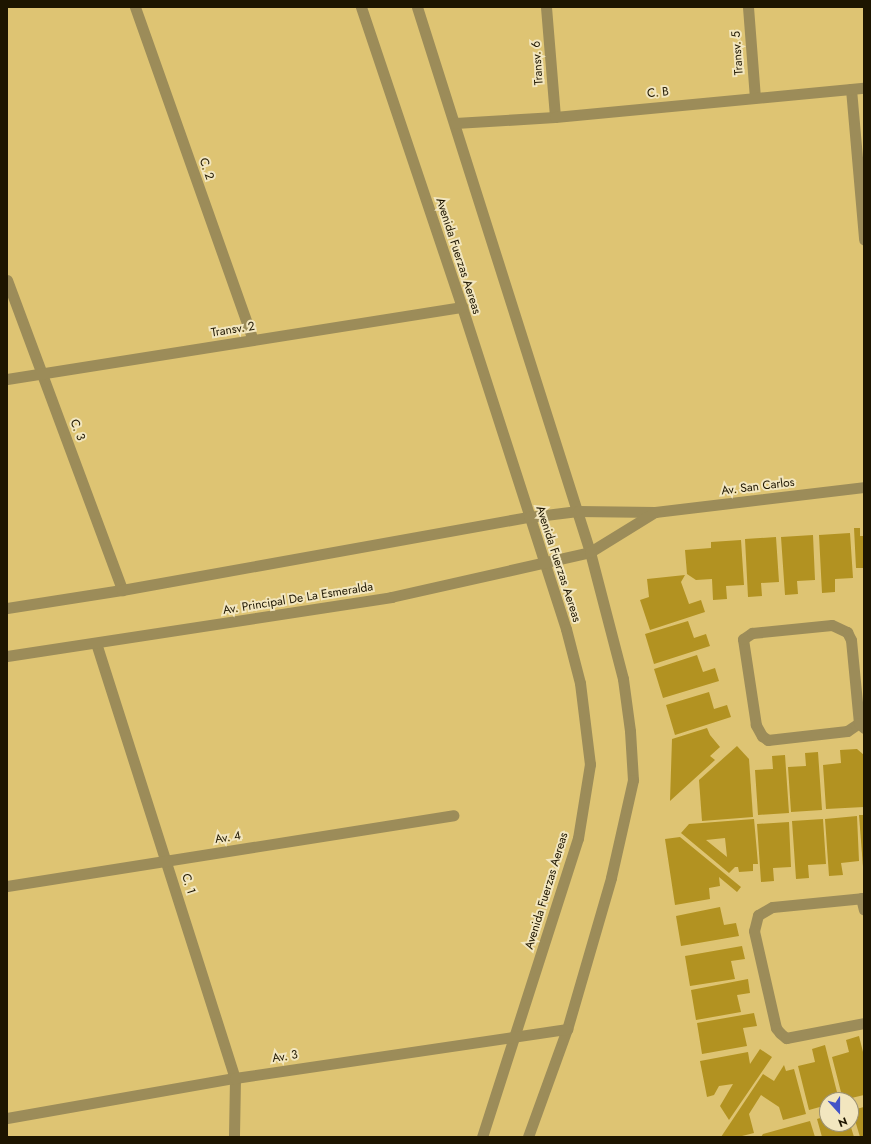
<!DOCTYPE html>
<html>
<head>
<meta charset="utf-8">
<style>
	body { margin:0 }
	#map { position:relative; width:871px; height:1144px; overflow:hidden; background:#dec473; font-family:Jost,sans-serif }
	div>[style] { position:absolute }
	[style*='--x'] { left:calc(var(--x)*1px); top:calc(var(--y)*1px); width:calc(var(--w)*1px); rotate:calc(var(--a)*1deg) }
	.building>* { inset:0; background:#b29221 }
	.minor>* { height:11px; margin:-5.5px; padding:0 5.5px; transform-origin:5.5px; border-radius:5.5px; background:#9c8c59 }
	span { translate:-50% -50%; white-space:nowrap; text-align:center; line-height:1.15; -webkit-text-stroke:4px #f2e6bf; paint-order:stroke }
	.street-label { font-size:12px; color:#1d1500 }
	.frame { position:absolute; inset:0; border:8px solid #1d1500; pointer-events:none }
	.north { position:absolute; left:819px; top:1092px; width:40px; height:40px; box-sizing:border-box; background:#f2e6bf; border:1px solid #9d9273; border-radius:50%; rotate:159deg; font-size:11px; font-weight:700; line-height:16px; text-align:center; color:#1d1500 }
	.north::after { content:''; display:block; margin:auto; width:14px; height:18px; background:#4353c7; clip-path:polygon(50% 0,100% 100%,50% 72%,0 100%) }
</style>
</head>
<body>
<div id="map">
	<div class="building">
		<div style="clip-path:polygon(854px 528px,860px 528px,860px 536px,864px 536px,864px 568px,856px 568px)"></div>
		<div style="clip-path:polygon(850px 533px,853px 578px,835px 579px,835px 592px,822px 593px,819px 535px)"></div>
		<div style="clip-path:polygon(813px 535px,815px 580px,797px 581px,798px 594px,785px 595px,781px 537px)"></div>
		<div style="clip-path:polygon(776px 537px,779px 582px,761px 583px,762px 596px,748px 597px,745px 539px)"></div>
		<div style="clip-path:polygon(741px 540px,744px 585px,726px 586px,727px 599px,713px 600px,712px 579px,696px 580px,687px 574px,685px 550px,711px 548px,711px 542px)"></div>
		<div style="clip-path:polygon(685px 575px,681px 582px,689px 604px,701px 600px,705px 612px,650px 630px,640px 600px,649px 597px,647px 579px)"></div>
		<div style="clip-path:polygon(688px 621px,694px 638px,706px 634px,710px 646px,654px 664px,645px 634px)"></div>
		<div style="clip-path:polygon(697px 655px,703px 672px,715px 668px,719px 681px,663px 698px,654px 669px)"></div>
		<div style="clip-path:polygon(709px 692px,714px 709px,727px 705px,731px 717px,675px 735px,666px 705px)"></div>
		<div style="clip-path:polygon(707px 728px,710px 735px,720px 747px,710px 756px,715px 760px,670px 801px,672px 739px)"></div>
		<div style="clip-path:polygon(737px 746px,749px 759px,753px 817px,702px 821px,699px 780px)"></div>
		<div style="clip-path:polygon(857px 749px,864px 755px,864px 807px,826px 809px,823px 765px,841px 763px,840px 750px)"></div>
		<div style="clip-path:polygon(818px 752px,822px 810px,791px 812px,788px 767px,806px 766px,805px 753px)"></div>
		<div style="clip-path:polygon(785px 755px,789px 813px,758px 815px,755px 770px,773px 769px,772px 756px)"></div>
		<div style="clip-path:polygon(859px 815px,864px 815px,864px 867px,863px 867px)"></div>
		<div style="clip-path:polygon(857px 816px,859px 861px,841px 863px,843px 875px,829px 876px,825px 819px)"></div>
		<div style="clip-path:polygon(evenodd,754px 819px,758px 864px,753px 864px,753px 871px,739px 872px,738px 867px,735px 867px,729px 873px,681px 833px,689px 824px,754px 819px,725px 838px,727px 857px,706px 840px,725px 838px)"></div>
		<div style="clip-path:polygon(823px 819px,826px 864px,808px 865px,809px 878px,796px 879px,792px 821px)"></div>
		<div style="clip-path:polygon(789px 822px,791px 867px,773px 868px,774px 881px,761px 882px,757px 824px)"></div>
		<div style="clip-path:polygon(680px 837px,741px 887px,737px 892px,719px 877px,720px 886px,709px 888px,710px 899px,675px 905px,665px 839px)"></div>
		<div style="clip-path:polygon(720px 907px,724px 925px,736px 923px,739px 936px,681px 946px,676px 916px)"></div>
		<div style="clip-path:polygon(742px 946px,745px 959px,731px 961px,735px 979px,690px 986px,685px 956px)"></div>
		<div style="clip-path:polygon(748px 979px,750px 993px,737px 995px,741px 1012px,696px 1020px,691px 990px)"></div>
		<div style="clip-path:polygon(754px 1013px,757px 1026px,743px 1028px,747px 1046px,702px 1054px,697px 1023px)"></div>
		<div style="clip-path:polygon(859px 1036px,864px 1056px,864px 1095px,843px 1100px,832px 1057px,849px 1052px,846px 1040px)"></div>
		<div style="clip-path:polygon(825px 1045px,839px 1100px,827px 1100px,827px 1105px,809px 1110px,798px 1066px,815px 1062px,812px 1049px)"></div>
		<div style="clip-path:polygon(760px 1049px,772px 1057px,729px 1120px,720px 1106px,733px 1084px,719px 1086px,714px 1095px,707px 1097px,700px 1061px,748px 1052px,750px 1064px)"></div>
		<div style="clip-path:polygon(784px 1065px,786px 1071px,794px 1069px,806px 1114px,783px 1120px,779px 1107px,761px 1095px,749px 1114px,754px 1133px,738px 1137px,721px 1137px,763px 1074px,774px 1081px)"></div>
		<div style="clip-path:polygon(864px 1107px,864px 1137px,860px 1137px,852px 1110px)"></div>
		<div style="clip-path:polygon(827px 1116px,827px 1124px,850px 1124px,854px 1137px,822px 1137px,817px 1119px)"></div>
		<div style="clip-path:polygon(810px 1121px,815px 1137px,761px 1137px,763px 1134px)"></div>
	</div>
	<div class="minor">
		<div style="--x:135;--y:7;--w:353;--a:70.5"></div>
		<div style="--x:361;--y:7;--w:317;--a:71.4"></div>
		<div style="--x:462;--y:307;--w:338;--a:72.1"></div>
		<div style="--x:566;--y:629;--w:56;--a:75.5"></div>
		<div style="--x:580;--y:683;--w:82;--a:83"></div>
		<div style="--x:590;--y:764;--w:75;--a:99.2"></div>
		<div style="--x:578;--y:838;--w:314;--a:107.8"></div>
		<div style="--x:417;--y:7;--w:572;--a:72.39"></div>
		<div style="--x:590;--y:552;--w:131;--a:75.4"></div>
		<div style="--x:623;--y:679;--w:52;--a:82.3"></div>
		<div style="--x:630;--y:731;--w:49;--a:86.5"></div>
		<div style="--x:633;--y:780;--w:100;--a:102.7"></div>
		<div style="--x:611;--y:878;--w:157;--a:106.2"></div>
		<div style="--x:567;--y:1029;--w:115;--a:109.9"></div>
		<div style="--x:546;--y:7;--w:110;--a:85.3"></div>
		<div style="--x:748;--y:7;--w:90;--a:85.6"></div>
		<div style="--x:851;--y:89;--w:151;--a:85"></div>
		<div style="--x:455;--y:123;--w:100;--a:-3.4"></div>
		<div style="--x:555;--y:117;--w:310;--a:-5.4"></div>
		<div style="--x:7;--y:280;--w:331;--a:69.6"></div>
		<div style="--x:7;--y:379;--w:461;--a:-9"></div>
		<div style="--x:7;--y:608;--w:116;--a:-8.9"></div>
		<div style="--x:122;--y:590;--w:413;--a:-10.2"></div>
		<div style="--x:529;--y:517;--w:49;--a:-7"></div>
		<div style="--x:578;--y:511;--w:77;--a:0.7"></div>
		<div style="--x:655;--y:512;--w:210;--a:-6.8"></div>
		<div style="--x:96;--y:643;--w:457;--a:72.3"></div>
		<div style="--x:235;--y:1078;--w:59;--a:91"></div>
		<div style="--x:7;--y:656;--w:389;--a:-8.7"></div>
		<div style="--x:391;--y:597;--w:204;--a:-12.7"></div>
		<div style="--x:590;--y:552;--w:76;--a:-31.6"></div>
		<div style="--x:859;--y:723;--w:14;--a:146"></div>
		<div style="--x:847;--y:731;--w:80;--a:173.5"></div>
		<div style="--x:768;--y:740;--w:7;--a:-146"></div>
		<div style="--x:762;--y:736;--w:13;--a:-119"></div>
		<div style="--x:756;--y:725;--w:87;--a:-98.6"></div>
		<div style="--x:743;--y:639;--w:11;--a:-34"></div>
		<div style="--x:752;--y:633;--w:80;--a:-5.7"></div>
		<div style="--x:832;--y:625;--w:17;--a:25"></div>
		<div style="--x:847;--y:632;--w:9;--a:63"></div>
		<div style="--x:851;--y:640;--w:83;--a:84.5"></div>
		<div style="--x:859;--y:723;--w:7;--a:45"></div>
		<div style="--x:7;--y:886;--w:452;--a:-9"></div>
		<div style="--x:861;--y:898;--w:12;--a:76"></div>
		<div style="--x:864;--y:898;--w:92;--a:174.4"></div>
		<div style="--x:772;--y:907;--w:16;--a:150"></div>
		<div style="--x:758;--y:915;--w:16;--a:104"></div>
		<div style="--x:754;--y:931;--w:99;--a:77.2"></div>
		<div style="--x:776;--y:1028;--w:6;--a:51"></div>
		<div style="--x:780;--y:1033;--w:8;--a:40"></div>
		<div style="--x:786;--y:1038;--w:79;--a:-10.9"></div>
		<div style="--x:7;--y:1118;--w:231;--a:-10"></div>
		<div style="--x:235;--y:1078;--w:336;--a:-8.4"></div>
	</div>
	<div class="street-label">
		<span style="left:738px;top:53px;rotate:-94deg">Transv. 5</span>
		<span style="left:538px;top:63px;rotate:-94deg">Transv. 6</span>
		<span style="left:658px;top:93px;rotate:-6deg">C. B</span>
		<span style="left:206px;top:169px;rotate:71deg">C. 2</span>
		<span style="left:458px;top:256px;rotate:72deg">Avenida Fuerzas Aereas</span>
		<span style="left:233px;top:330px;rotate:-9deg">Transv. 2</span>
		<span style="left:77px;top:430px;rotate:69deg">C. 3</span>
		<span style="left:758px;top:487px;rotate:-7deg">Av. San Carlos</span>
		<span style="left:558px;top:564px;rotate:72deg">Avenida Fuerzas Aereas</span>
		<span style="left:298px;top:599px;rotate:-9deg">Av. Principal De La Esmeralda</span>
		<span style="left:228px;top:838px;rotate:-9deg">Av. 4</span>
		<span style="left:188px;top:884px;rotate:73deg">C. 1</span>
		<span style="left:547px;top:891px;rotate:-73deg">Avenida Fuerzas Aereas</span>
		<span style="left:285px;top:1057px;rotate:-9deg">Av. 3</span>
	</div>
	<div class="frame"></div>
	<div class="north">N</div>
</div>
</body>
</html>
